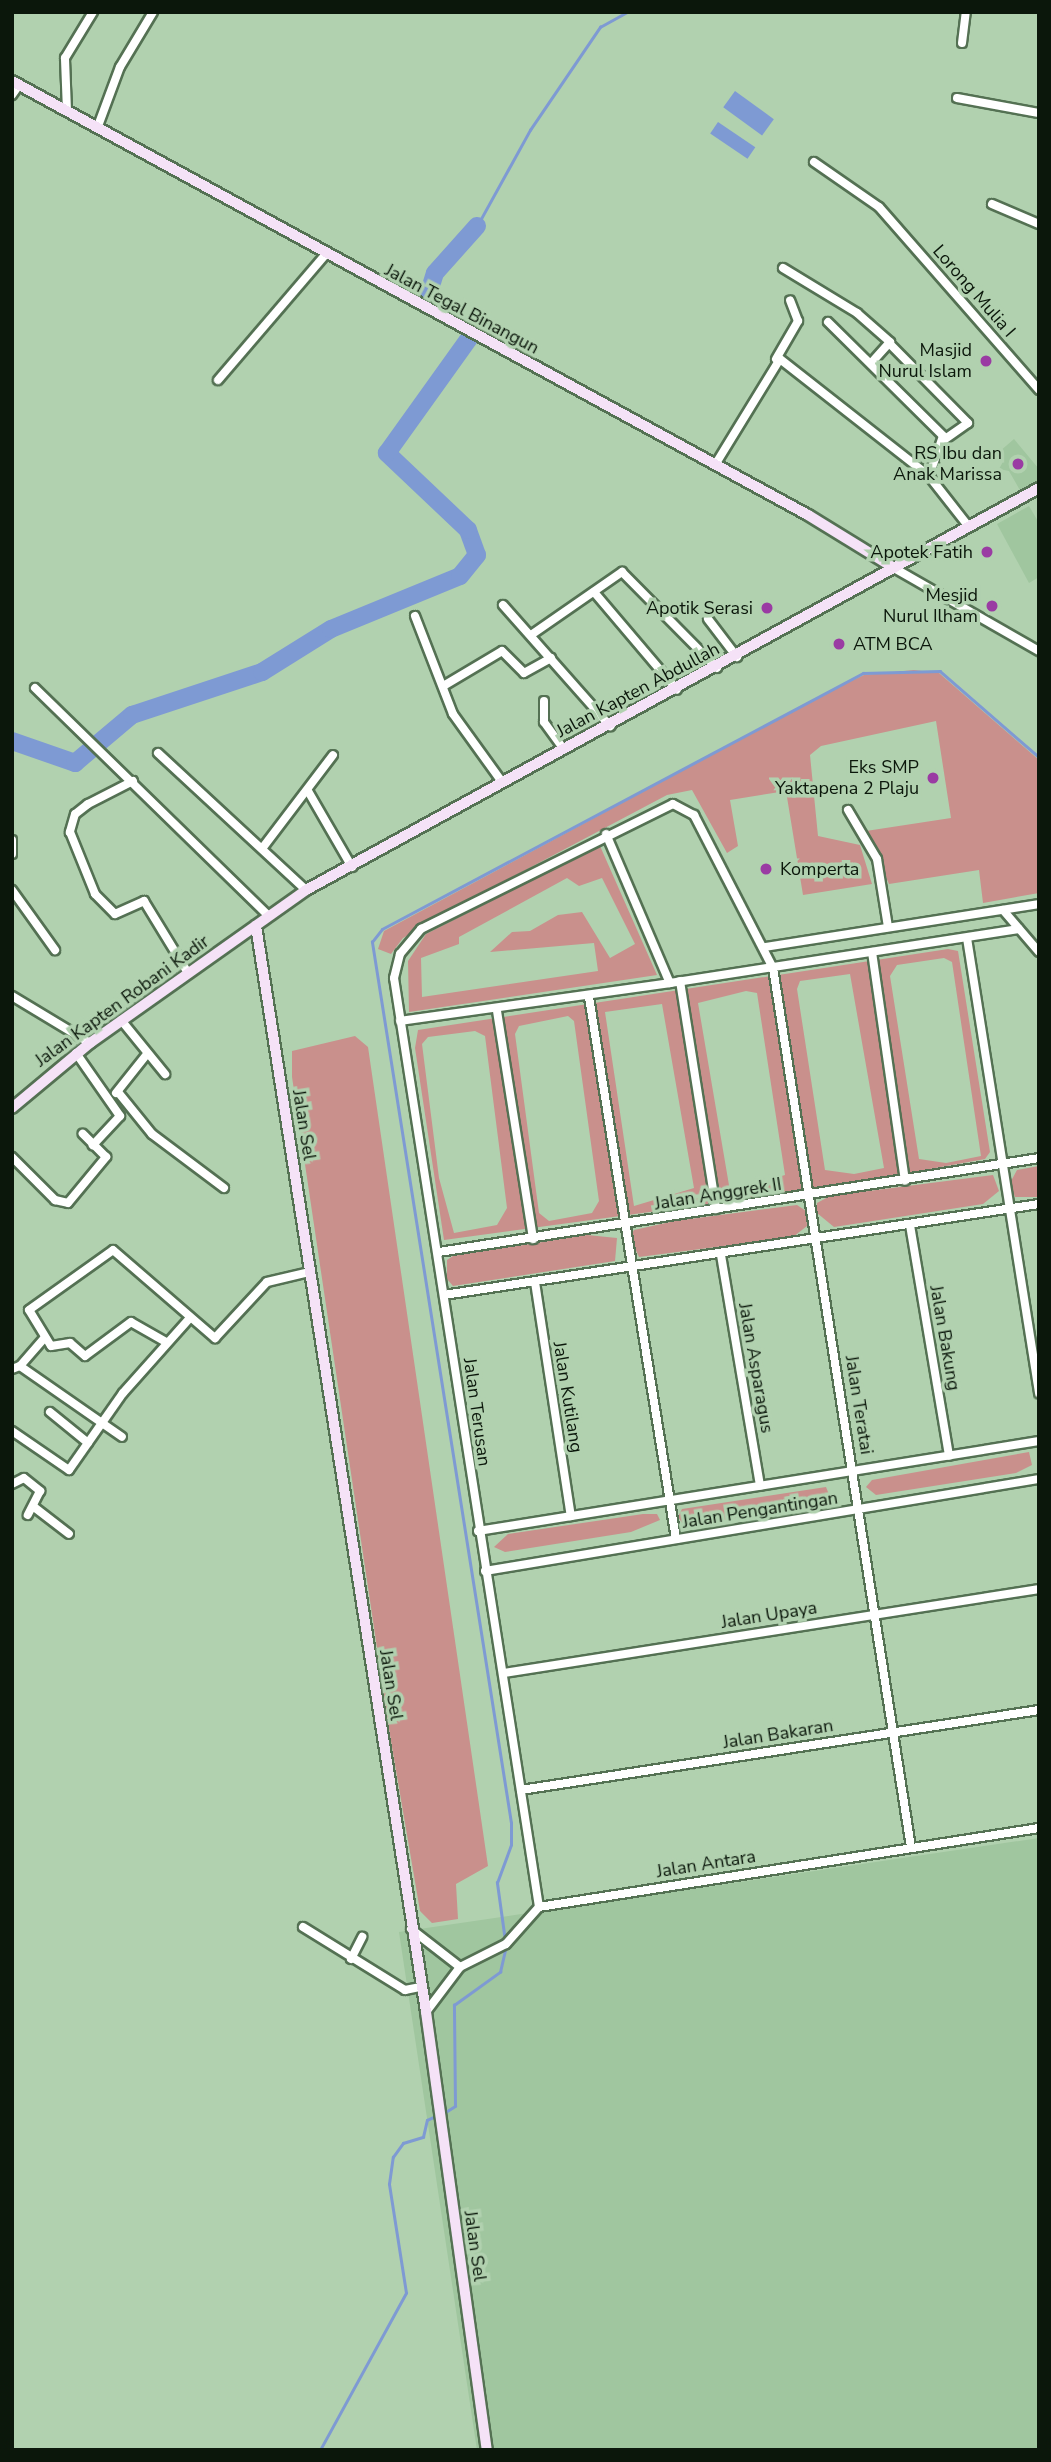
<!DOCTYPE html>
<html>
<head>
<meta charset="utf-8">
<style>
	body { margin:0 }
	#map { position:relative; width:1051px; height:2462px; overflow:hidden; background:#b1d1af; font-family:"Nunito Sans",sans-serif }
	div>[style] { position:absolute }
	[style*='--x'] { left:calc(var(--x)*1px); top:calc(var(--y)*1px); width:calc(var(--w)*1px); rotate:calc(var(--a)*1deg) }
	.built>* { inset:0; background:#a0c69f }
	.green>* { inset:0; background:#c9908c }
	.water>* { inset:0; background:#7e9ad3; transform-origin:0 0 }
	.stream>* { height:2.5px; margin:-1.25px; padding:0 1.25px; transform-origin:1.25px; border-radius:1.25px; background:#7e9ad3 }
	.river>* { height:18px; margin:-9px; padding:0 9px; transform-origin:9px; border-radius:9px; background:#7e9ad3 }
	.roads { filter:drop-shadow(2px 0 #547153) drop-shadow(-2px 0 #547153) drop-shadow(0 2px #547153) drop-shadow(0 -2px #547153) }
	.street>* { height:8px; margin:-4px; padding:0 4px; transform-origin:4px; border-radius:4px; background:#fff }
	.secondary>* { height:10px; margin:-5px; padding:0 5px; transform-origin:5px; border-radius:5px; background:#f5e2f7 }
	.dots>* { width:19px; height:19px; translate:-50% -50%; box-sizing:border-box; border:4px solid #b1d1af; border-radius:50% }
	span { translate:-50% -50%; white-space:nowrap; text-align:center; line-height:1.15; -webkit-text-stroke:7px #b1d1af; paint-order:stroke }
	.street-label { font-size:18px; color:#0b170b }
	.poi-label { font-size:18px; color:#0b170b }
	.right { translate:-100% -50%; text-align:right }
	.left { translate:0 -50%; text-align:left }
	.frame { position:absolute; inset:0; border:14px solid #0b170b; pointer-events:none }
</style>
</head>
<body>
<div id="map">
	<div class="built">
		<div style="clip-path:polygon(1014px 439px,1039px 469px,1039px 481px,1021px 492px,1009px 471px,999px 469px,1004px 460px,999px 452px)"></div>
		<div style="clip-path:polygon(1029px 506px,1039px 523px,1039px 577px,1029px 583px,997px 524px)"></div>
		<div style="clip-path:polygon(1039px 1838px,1039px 2450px,477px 2450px,399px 1932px)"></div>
	</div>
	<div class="green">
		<div style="clip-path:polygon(914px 670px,939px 673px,1039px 760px,1039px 893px,983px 903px,979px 870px,889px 884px,866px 831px,951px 818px,936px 721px,821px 746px,810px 755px,818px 836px,860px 845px,872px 884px,803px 895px,786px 791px,730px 800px,738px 846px,727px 853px,692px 790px,667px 795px,514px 876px,403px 938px,391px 954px,378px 949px,384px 931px,834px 689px,864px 675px)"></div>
		<div style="clip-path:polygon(evenodd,600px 846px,657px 975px,409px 1012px,408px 961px,426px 934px,600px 846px,567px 878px,579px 886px,602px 878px,635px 944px,610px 958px,582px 912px,558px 915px,530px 931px,512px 932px,490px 952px,594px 943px,598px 971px,422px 997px,421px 958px,459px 944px,459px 937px,567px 878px)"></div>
		<div style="clip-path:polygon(evenodd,948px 949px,958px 951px,990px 1152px,985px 1159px,820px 1189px,444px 1240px,415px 1048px,418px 1030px,948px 949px,944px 958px,952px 962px,981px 1156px,946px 1163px,919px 1159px,890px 976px,897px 965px,944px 958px,948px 949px,850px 974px,884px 1168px,854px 1174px,825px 1170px,797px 989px,800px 981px,850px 974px,948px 949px,746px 991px,757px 993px,785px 1175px,730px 1191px,698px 1003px,746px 991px,948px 949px,662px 1004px,694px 1188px,634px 1206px,605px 1012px,662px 1004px,948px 949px,568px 1016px,574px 1021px,599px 1201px,592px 1213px,549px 1221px,539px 1213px,515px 1034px,519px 1026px,568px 1016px,948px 949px,475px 1031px,485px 1036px,507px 1208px,497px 1225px,454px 1233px,439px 1178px,422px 1044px,428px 1037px,475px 1031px)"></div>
		<div style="clip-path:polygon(355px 1036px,368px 1047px,488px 1866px,456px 1884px,458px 1919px,432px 1923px,420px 1911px,390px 1735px,292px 1077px,292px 1051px)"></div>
		<div style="clip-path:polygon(1039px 1166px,1039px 1197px,1015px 1197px,1010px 1183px,1017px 1170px)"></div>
		<div style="clip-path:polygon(993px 1175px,999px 1191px,983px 1204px,834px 1227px,817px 1213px,817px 1203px,830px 1196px)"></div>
		<div style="clip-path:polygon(797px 1205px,806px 1211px,807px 1226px,793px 1237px,639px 1257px,630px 1237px,634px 1230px,675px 1221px)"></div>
		<div style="clip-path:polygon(587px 1235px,617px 1238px,615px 1261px,453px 1286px,447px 1279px,447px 1260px,453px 1256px)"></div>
		<div style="clip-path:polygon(1029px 1452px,1032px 1465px,1016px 1473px,876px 1495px,866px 1487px,872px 1480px)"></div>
		<div style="clip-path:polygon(826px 1487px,832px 1502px,706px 1523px,683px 1524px,678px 1517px,682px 1509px)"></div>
		<div style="clip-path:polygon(643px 1514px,657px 1514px,660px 1520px,631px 1532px,505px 1552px,494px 1547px,508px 1534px)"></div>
	</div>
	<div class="water">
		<div style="left:735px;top:91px;width:48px;height:20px;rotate:36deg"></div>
		<div style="left:718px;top:122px;width:45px;height:14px;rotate:34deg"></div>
	</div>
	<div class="stream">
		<div style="--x:477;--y:226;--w:110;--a:-61.1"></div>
		<div style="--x:530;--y:130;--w:125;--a:-55.8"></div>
		<div style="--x:600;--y:27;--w:31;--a:-29"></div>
		<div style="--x:505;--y:1941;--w:59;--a:-97.9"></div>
		<div style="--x:497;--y:1883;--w:40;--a:-69.8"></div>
		<div style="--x:511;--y:1845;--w:22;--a:-90"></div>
		<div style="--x:511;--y:1823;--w:892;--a:-98.97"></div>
		<div style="--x:372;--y:942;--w:16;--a:-52"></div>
		<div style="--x:382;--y:929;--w:545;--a:-28.02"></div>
		<div style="--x:863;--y:673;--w:77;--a:-1.5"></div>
		<div style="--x:940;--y:671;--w:131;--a:41"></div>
		<div style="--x:444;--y:2113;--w:13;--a:-32"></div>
		<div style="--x:455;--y:2106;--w:101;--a:-90.6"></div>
		<div style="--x:454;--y:2005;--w:57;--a:-35.7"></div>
		<div style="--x:500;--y:1972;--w:26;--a:-77"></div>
		<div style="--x:320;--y:2450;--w:179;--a:-61.3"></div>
		<div style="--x:406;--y:2293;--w:110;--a:-98.9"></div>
		<div style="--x:389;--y:2184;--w:27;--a:-82"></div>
		<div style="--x:393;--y:2157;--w:17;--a:-54"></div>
		<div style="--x:403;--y:2143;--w:21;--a:-17"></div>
		<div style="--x:423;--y:2137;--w:17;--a:-77"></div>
		<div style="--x:427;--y:2120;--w:12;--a:-24"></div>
	</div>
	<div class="river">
		<div style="--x:12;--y:741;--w:67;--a:19.2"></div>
		<div style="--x:75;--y:763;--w:75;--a:-40.1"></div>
		<div style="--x:132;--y:715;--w:137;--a:-18.3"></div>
		<div style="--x:262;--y:672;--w:81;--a:-31.9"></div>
		<div style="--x:331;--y:629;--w:139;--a:-22.3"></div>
		<div style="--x:460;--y:576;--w:27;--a:-51"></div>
		<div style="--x:477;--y:555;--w:27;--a:-110"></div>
		<div style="--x:468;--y:530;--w:112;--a:-136.5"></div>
		<div style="--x:387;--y:453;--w:151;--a:-54.4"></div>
		<div style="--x:475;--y:330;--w:57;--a:-147.1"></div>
		<div style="--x:427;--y:299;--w:27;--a:-73"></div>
		<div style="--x:435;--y:273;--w:63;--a:-48.2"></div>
	</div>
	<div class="roads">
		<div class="street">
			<div style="--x:962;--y:43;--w:31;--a:-83"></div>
			<div style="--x:12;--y:95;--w:12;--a:-55"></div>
			<div style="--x:957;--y:98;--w:83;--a:10.4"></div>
			<div style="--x:67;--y:111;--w:53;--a:-92.2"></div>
			<div style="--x:65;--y:58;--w:54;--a:-58.7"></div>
			<div style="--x:98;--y:126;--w:63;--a:-69.6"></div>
			<div style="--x:120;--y:67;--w:64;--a:-59"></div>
			<div style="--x:814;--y:162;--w:79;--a:34.7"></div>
			<div style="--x:879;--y:207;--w:243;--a:48.8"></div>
			<div style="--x:992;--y:204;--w:51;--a:23.1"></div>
			<div style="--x:783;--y:268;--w:87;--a:31.3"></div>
			<div style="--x:857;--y:313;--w:44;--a:41.3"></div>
			<div style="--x:890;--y:342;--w:28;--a:132"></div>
			<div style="--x:828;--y:322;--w:162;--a:44.7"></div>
			<div style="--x:943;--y:436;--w:42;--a:109.3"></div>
			<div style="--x:929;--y:476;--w:65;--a:51.9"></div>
			<div style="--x:890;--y:344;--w:111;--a:45.4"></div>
			<div style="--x:968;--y:423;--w:29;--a:145"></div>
			<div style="--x:776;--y:359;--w:44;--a:-59.9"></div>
			<div style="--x:798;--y:321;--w:22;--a:-111"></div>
			<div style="--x:218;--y:380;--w:165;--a:-49.4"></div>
			<div style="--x:715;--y:465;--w:124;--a:-58.5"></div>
			<div style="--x:780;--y:359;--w:189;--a:38.1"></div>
			<div style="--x:894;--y:568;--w:167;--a:29.8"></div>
			<div style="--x:594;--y:592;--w:128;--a:49.7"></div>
			<div style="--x:503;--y:605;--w:162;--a:48.5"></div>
			<div style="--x:415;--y:616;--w:105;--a:68.8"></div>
			<div style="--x:453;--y:714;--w:84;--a:54.2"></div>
			<div style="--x:708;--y:619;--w:48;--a:52.7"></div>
			<div style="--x:531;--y:635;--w:111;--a:-34.7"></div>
			<div style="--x:622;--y:572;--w:135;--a:45.3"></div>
			<div style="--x:445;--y:685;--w:66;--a:-30.8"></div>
			<div style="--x:502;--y:651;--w:31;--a:45"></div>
			<div style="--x:524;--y:673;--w:31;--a:-29"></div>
			<div style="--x:35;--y:688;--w:325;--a:44.3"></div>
			<div style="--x:544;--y:701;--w:21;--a:90"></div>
			<div style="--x:544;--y:722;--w:34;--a:54"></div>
			<div style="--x:158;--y:753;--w:202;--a:42.8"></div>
			<div style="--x:133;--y:781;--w:51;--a:152.9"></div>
			<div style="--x:88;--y:804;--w:16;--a:142"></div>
			<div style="--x:75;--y:814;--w:19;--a:106"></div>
			<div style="--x:70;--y:832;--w:67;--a:68"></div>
			<div style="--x:95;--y:894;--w:28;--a:45"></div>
			<div style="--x:115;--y:914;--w:32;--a:-24"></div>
			<div style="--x:144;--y:901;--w:84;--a:58.6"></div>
			<div style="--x:308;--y:791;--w:88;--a:59.9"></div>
			<div style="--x:848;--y:810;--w:57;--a:59.4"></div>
			<div style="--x:877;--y:859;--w:69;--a:80.8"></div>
			<div style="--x:606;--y:834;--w:162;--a:66.8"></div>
			<div style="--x:670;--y:983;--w:353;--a:-8.8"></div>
			<div style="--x:12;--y:840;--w:14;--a:90"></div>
			<div style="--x:264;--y:846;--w:114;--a:-52.8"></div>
			<div style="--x:12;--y:890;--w:74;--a:54.4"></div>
			<div style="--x:1003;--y:910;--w:55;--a:49.4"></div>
			<div style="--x:967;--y:938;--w:461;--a:81"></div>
			<div style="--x:765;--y:947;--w:277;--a:-8.9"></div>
			<div style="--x:872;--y:952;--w:231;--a:81.8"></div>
			<div style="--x:680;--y:981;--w:231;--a:81"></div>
			<div style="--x:12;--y:996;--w:91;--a:31.1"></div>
			<div style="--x:589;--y:997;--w:549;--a:80.88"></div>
			<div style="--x:497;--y:1011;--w:231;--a:81"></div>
			<div style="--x:121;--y:1020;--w:70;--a:50.8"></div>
			<div style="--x:400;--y:1021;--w:273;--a:-8"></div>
			<div style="--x:76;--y:1053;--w:77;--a:55.1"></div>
			<div style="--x:120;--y:1116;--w:40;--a:133"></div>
			<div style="--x:118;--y:1092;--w:54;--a:51"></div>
			<div style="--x:152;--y:1134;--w:90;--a:36.9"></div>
			<div style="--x:116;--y:1093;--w:50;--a:-51.5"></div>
			<div style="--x:12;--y:1157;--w:61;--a:45"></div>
			<div style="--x:55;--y:1200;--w:13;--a:13"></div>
			<div style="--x:68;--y:1203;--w:60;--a:-50.4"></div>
			<div style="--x:106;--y:1157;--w:33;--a:-135"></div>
			<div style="--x:910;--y:1225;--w:234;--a:80.4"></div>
			<div style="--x:439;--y:1252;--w:607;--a:-8.9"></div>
			<div style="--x:721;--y:1255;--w:234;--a:80.4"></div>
			<div style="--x:535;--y:1282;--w:237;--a:81.3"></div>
			<div style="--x:444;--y:1295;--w:602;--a:-8.7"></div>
			<div style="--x:166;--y:1342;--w:40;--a:-150.3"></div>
			<div style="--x:131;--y:1322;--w:57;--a:143.5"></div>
			<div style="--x:85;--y:1356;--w:20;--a:-139"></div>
			<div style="--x:70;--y:1343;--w:19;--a:171"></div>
			<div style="--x:51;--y:1346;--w:42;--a:-121.4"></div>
			<div style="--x:29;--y:1310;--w:103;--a:-35.5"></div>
			<div style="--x:113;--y:1250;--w:135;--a:40.8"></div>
			<div style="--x:215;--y:1338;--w:76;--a:-47.1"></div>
			<div style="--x:267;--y:1282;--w:43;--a:-13.4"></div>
			<div style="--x:20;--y:1366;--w:38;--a:-49"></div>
			<div style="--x:12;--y:1369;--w:9;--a:-21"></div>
			<div style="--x:20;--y:1366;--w:124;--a:34.8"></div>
			<div style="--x:50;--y:1412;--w:49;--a:39.2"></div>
			<div style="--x:12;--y:1431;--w:69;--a:34.4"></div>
			<div style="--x:69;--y:1470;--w:94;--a:-55"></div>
			<div style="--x:123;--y:1393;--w:99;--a:-48.3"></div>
			<div style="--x:12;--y:1484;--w:13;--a:-27"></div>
			<div style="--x:24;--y:1478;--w:21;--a:39"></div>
			<div style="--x:40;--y:1491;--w:27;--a:117"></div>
			<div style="--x:34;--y:1507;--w:44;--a:37.6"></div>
			<div style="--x:478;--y:1531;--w:568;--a:-9.11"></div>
			<div style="--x:485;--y:1571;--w:562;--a:-9.43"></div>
			<div style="--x:504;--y:1673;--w:542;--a:-8.92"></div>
			<div style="--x:521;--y:1790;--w:524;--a:-8.78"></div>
			<div style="--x:539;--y:1907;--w:940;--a:-98.87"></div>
			<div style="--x:394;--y:978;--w:25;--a:-76"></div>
			<div style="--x:400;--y:954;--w:33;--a:-50"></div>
			<div style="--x:421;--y:929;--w:281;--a:-26.4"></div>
			<div style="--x:673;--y:804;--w:24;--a:28"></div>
			<div style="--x:694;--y:815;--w:172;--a:62.7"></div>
			<div style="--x:773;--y:968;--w:890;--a:81.08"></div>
			<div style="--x:303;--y:1927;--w:120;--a:31.7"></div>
			<div style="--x:405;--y:1990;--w:16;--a:-11"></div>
			<div style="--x:411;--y:1929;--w:62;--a:37.8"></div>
			<div style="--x:460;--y:1967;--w:51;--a:-26.6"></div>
			<div style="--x:506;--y:1944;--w:50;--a:-48.3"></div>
			<div style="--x:539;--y:1907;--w:506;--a:-8.98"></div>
			<div style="--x:351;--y:1959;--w:25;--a:-63"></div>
			<div style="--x:426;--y:2012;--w:56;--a:-52.9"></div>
		</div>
		<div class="secondary">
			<div style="--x:12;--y:81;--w:907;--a:28.6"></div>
			<div style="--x:808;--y:515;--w:101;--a:31.6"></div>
			<div style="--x:256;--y:926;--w:1099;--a:81.1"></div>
			<div style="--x:426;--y:2012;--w:442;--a:82.1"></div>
			<div style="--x:12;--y:1108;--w:102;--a:-39.8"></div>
			<div style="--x:90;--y:1043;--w:265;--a:-35.3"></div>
			<div style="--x:306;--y:890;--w:836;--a:-28.74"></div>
		</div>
	</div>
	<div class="dots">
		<div style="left:986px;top:361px;background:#9a3ba3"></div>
		<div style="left:1018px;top:464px;background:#9a3ba3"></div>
		<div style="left:987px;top:552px;background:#9a3ba3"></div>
		<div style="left:992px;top:606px;background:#9a3ba3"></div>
		<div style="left:767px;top:608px;background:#9a3ba3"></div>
		<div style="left:839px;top:644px;background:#9a3ba3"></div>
		<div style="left:933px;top:778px;background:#9a3ba3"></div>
		<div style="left:766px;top:869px;background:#9a3ba3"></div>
	</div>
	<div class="street-label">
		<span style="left:974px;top:291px;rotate:49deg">Lorong Mulia I</span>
		<span style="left:462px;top:309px;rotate:28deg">Jalan Tegal Binangun</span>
		<span style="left:638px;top:690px;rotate:-28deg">Jalan Kapten Abdullah</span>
		<span style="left:122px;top:1001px;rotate:-36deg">Jalan Kapten Robani Kadir</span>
		<span style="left:304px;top:1125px;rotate:81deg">Jalan Sel</span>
		<span style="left:718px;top:1194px;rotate:-9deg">Jalan Anggrek II</span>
		<span style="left:945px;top:1338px;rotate:80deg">Jalan Bakung</span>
		<span style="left:756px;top:1368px;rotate:80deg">Jalan Asparagus</span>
		<span style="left:568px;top:1397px;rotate:81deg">Jalan Kutilang</span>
		<span style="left:859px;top:1405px;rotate:81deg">Jalan Teratai</span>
		<span style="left:477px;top:1412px;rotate:82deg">Jalan Terusan</span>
		<span style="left:760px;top:1510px;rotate:-9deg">Jalan Pengantingan</span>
		<span style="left:769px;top:1615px;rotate:-9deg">Jalan Upaya</span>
		<span style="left:391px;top:1685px;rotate:81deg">Jalan Sel</span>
		<span style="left:778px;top:1734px;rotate:-9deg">Jalan Bakaran</span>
		<span style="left:706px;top:1864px;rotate:-9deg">Jalan Antara</span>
		<span style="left:475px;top:2246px;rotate:82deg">Jalan Sel</span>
	</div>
	<div class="poi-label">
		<span class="right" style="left:972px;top:361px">Masjid<br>Nurul Islam</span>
		<span class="right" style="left:1002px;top:464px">RS Ibu dan<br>Anak Marissa</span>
		<span class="right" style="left:973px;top:552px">Apotek Fatih</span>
		<span class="right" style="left:978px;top:606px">Mesjid<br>Nurul Ilham</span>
		<span class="right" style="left:753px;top:608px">Apotik Serasi</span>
		<span class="left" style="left:853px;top:644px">ATM BCA</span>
		<span class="right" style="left:919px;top:778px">Eks SMP<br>Yaktapena 2 Plaju</span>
		<span class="left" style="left:780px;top:869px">Komperta</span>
	</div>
	<div class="frame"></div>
</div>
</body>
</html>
